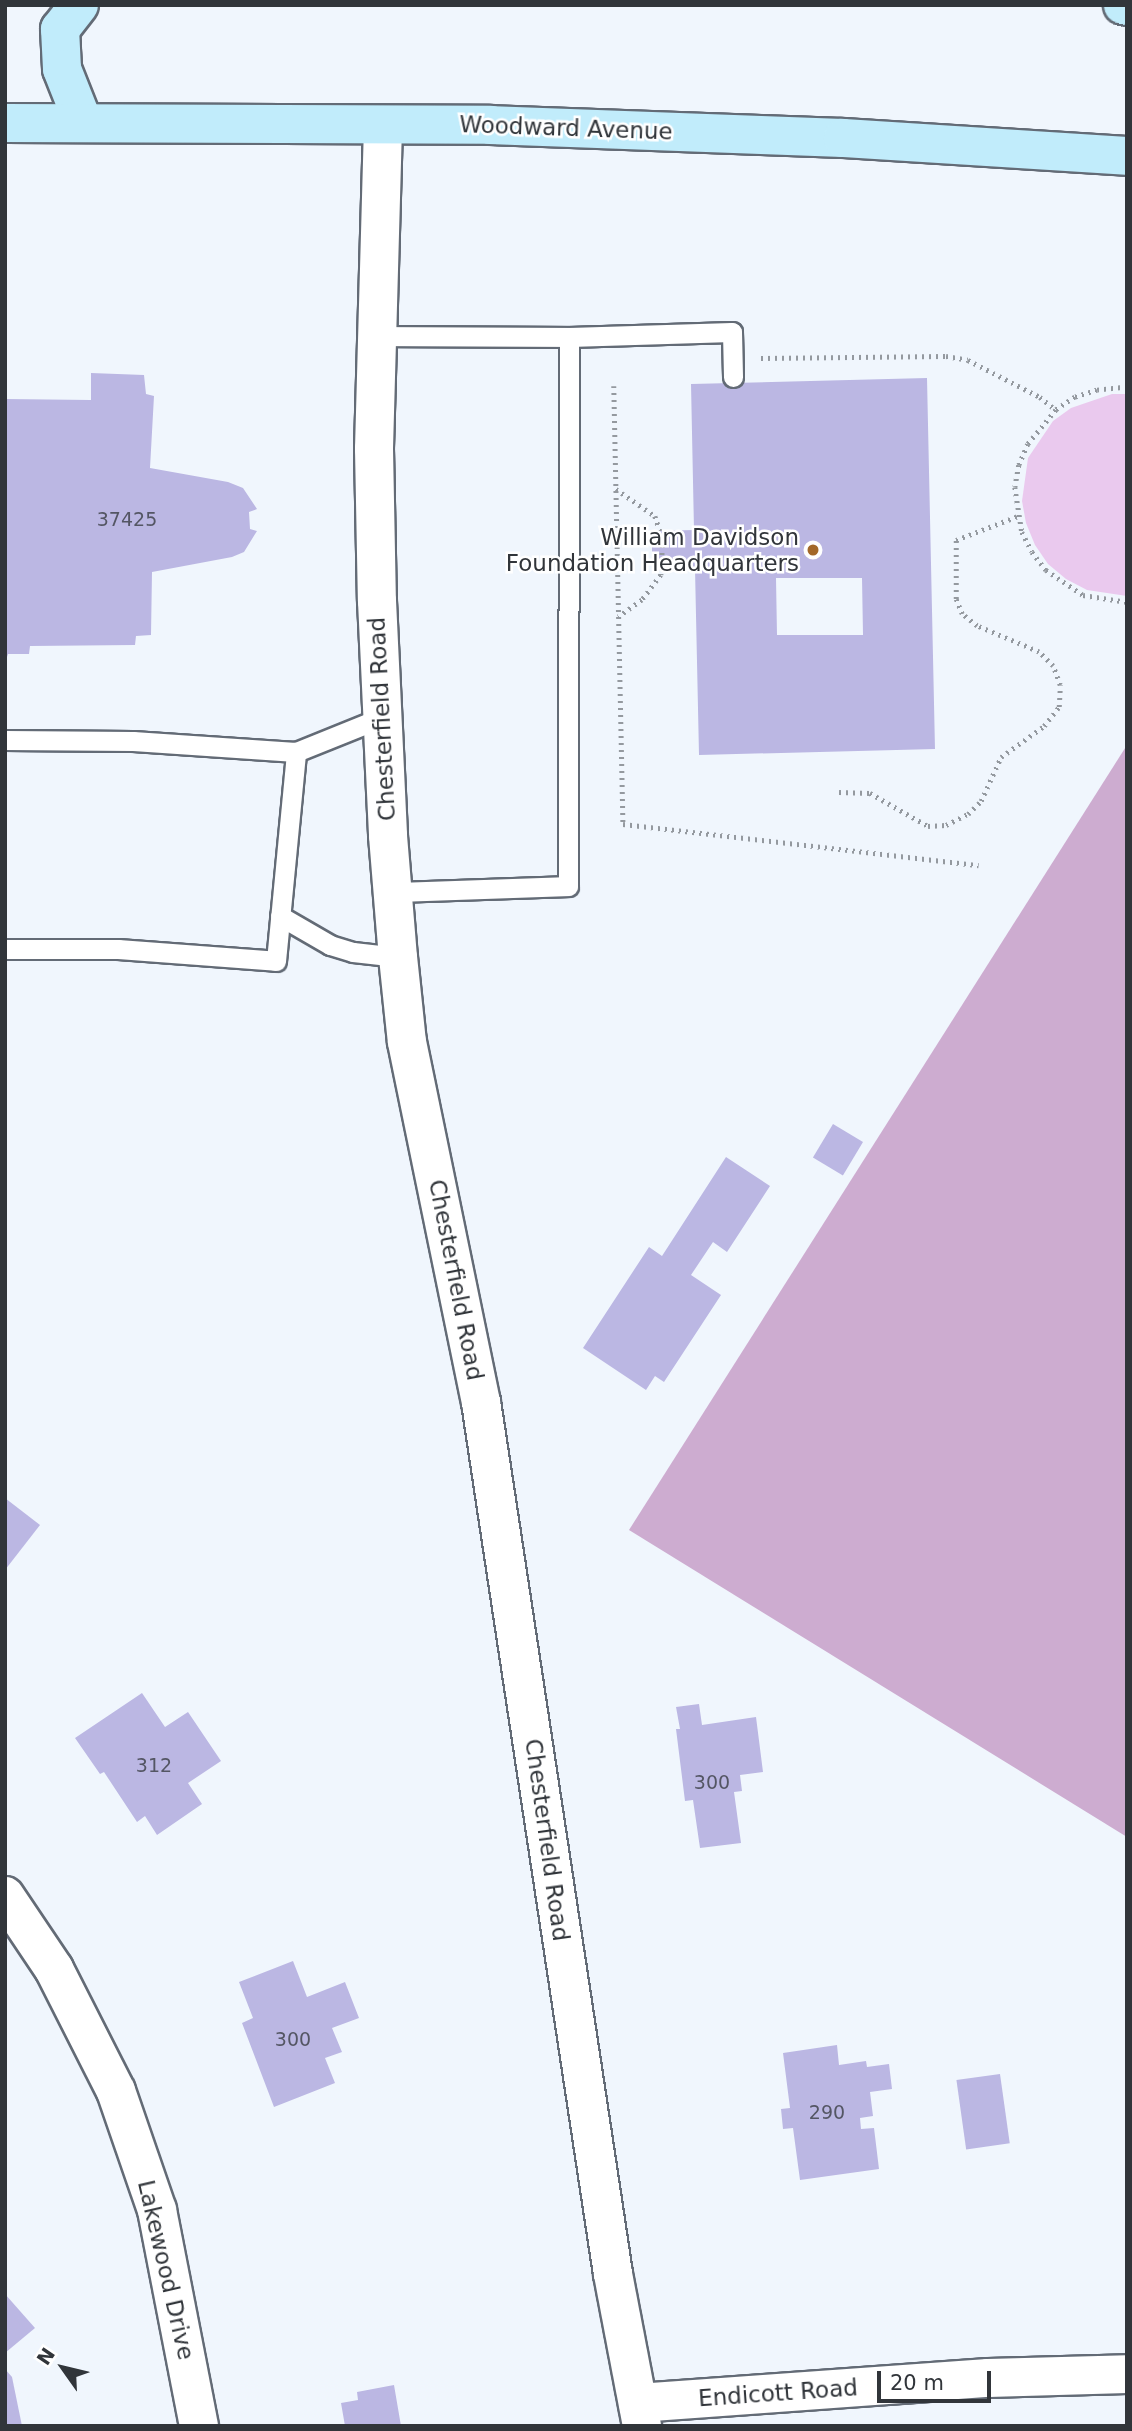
<!DOCTYPE html>
<html>
<head>
<meta charset="utf-8">
<style>
	body { margin:0 }
	#map { position:relative; width:1132px; height:2431px; overflow:hidden; background:#f0f6fd; font-family:"DejaVu Sans",sans-serif }
	div>[style] { position:absolute }
	[style*='--x'] { left:calc(var(--x)*1px); top:calc(var(--y)*1px); width:calc(var(--w)*1px); rotate:calc(var(--a)*1deg) }
	.green>* { inset:0; background:#eac9ee }
	.forest>* { inset:0; background:#cdacd0 }
	.building>* { inset:0; background:#bbb7e3; transform-origin:0 0 }
	.path>* { height:4.5px; margin-top:-2.25px; transform-origin:0; background:repeating-linear-gradient(90deg,#94999f 0 2px,transparent 0 7px) }
	.roads { filter:drop-shadow(2px 0 #636b76) drop-shadow(-2px 0 #636b76) drop-shadow(0 2px #636b76) drop-shadow(0 -2px #636b76) }
	.service>* { height:19px; margin:-9.5px; padding:0 9.5px; transform-origin:9.5px; border-radius:9.5px; background:#fff }
	.minor>* { height:38px; margin:-19px; padding:0 19px; transform-origin:19px; border-radius:19px; background:#fff }
	.primary>* { height:38px; margin:-19px; padding:0 19px; transform-origin:19px; border-radius:19px; background:#c1ecfb }
	.dots>* { width:19px; height:19px; translate:-50% -50%; box-sizing:border-box; border:4px solid #fff; border-radius:50% }
	span { translate:-50% -50%; white-space:nowrap; text-align:center; line-height:1.15; -webkit-text-stroke:5px #fff; paint-order:stroke }
	.number-label { font-size:19px; color:#545664 }
	.number-label span { -webkit-text-stroke-width:0 }
	.street-label { font-size:23px; color:#31353a }
	.poi-label { font-size:23px; color:#31353a }
	.right { translate:-100% -50%; text-align:right }
	.frame { position:absolute; inset:0; border:7px solid #31353a; pointer-events:none }
	.north { position:absolute; left:28px; top:2333px; width:70px; height:70px; -webkit-text-stroke:5px #fff; paint-order:stroke; rotate:304deg; font-size:19px; font-weight:700; line-height:28px; text-align:center; color:#31353a }
	.north::after { content:''; display:block; margin:auto; width:24px; height:32px; background:#31353a; clip-path:polygon(50% 0,100% 100%,50% 72%,0 100%) }
	.scale { position:absolute; left:877px; top:2371px; width:114px; height:32px; box-sizing:border-box; border:4px solid #31353a; border-top:0; padding-left:9px; font-size:21px; line-height:24px; white-space:nowrap; color:#31353a; -webkit-text-stroke:5px #fff; paint-order:stroke }
</style>
</head>
<body>
<div id="map">
	<div class="green">
		<div style="clip-path:polygon(1112px 394px,1127px 394px,1127px 596px,1087px 590px,1066px 579px,1048px 564px,1035px 545px,1026px 523px,1022px 501px,1028px 458px,1053px 421px,1071px 408px)"></div>
	</div>
	<div class="forest">
		<div style="clip-path:polygon(1127px 745px,1127px 1837px,629px 1530px)"></div>
	</div>
	<div class="building">
		<div style="clip-path:polygon(91px 373px,144px 375px,146px 394px,154px 396px,150px 468px,228px 482px,243px 488px,257px 509px,249px 512px,250px 529px,257px 531px,244px 552px,232px 557px,152px 572px,151px 635px,136px 636px,135px 645px,30px 646px,29px 654px,8px 654px,5px 663px,5px 399px,91px 400px)"></div>
		<div style="clip-path:polygon(evenodd,927px 378px,935px 749px,699px 755px,695px 569px,652px 570px,652px 531px,694px 530px,691px 384px,927px 378px,776px 578px,862px 578px,863px 635px,777px 635px,776px 578px)"></div>
		<div style="left:833px;top:1124px;width:35px;height:39px;rotate:31deg"></div>
		<div style="clip-path:polygon(726px 1157px,770px 1186px,727px 1252px,713px 1242px,691px 1275px,721px 1295px,664px 1382px,655px 1376px,646px 1390px,583px 1348px,649px 1247px,662px 1256px)"></div>
		<div style="clip-path:polygon(5px 1498px,40px 1525px,5px 1570px)"></div>
		<div style="clip-path:polygon(142px 1693px,165px 1727px,188px 1712px,221px 1761px,188px 1783px,202px 1804px,157px 1835px,145px 1816px,137px 1822px,104px 1772px,100px 1774px,75px 1738px)"></div>
		<div style="clip-path:polygon(699px 1704px,702px 1725px,756px 1717px,763px 1772px,740px 1775px,742px 1791px,734px 1792px,741px 1843px,700px 1848px,693px 1800px,685px 1801px,676px 1729px,680px 1729px,676px 1707px)"></div>
		<div style="clip-path:polygon(293px 1961px,307px 1997px,345px 1982px,359px 2018px,332px 2028px,342px 2052px,325px 2058px,335px 2083px,274px 2107px,242px 2023px,253px 2018px,239px 1982px)"></div>
		<div style="clip-path:polygon(837px 2045px,839px 2065px,866px 2061px,867px 2067px,889px 2064px,892px 2089px,870px 2092px,873px 2116px,860px 2118px,861px 2129px,874px 2128px,879px 2169px,800px 2180px,793px 2128px,783px 2129px,781px 2109px,790px 2108px,783px 2053px)"></div>
		<div style="left:1000px;top:2074px;width:70px;height:44px;rotate:82deg"></div>
		<div style="clip-path:polygon(5px 2294px,35px 2328px,5px 2353px)"></div>
		<div style="clip-path:polygon(5px 2369px,12px 2377px,22px 2426px,5px 2426px)"></div>
		<div style="clip-path:polygon(394px 2385px,401px 2426px,345px 2426px,341px 2403px,358px 2400px,357px 2392px)"></div>
	</div>
	<div class="path">
		<div style="--x:761;--y:358;--w:185;--a:-0.6"></div>
		<div style="--x:946;--y:356;--w:22;--a:10"></div>
		<div style="--x:968;--y:360;--w:81;--a:27.2"></div>
		<div style="--x:1040;--y:397;--w:21;--a:39"></div>
		<div style="--x:614;--y:386;--w:438;--a:88.8"></div>
		<div style="--x:623;--y:824;--w:358;--a:6.6"></div>
		<div style="--x:1127;--y:387;--w:30;--a:174"></div>
		<div style="--x:1097;--y:390;--w:23;--a:162"></div>
		<div style="--x:1075;--y:397;--w:23;--a:146"></div>
		<div style="--x:1056;--y:410;--w:44;--a:129.5"></div>
		<div style="--x:1028;--y:444;--w:23;--a:113"></div>
		<div style="--x:1019;--y:465;--w:22;--a:100"></div>
		<div style="--x:1015;--y:487;--w:46;--a:81.2"></div>
		<div style="--x:1022;--y:532;--w:22;--a:63"></div>
		<div style="--x:1032;--y:552;--w:23;--a:52"></div>
		<div style="--x:1046;--y:570;--w:45;--a:34"></div>
		<div style="--x:1083;--y:595;--w:45;--a:9"></div>
		<div style="--x:616;--y:489;--w:47;--a:34.7"></div>
		<div style="--x:655;--y:516;--w:24;--a:71"></div>
		<div style="--x:663;--y:539;--w:36;--a:93"></div>
		<div style="--x:661;--y:575;--w:31;--a:127"></div>
		<div style="--x:642;--y:600;--w:29;--a:144"></div>
		<div style="--x:839;--y:792;--w:31;--a:2"></div>
		<div style="--x:870;--y:793;--w:67;--a:29.6"></div>
		<div style="--x:928;--y:826;--w:18;--a:-3"></div>
		<div style="--x:946;--y:825;--w:25;--a:-27"></div>
		<div style="--x:968;--y:814;--w:18;--a:-45"></div>
		<div style="--x:981;--y:801;--w:48;--a:-65.6"></div>
		<div style="--x:1001;--y:757;--w:53;--a:-35.8"></div>
		<div style="--x:1044;--y:726;--w:24;--a:-52"></div>
		<div style="--x:1059;--y:707;--w:22;--a:-87"></div>
		<div style="--x:1060;--y:685;--w:20;--a:-110"></div>
		<div style="--x:1053;--y:666;--w:20;--a:-135"></div>
		<div style="--x:1039;--y:652;--w:67;--a:-157.2"></div>
		<div style="--x:977;--y:626;--w:19;--a:-141"></div>
		<div style="--x:962;--y:614;--w:16;--a:-112"></div>
		<div style="--x:956;--y:599;--w:59;--a:-90"></div>
		<div style="--x:956;--y:540;--w:66;--a:-21.2"></div>
	</div>
	<div class="roads">
		<div class="service">
			<div style="--x:375;--y:336;--w:194;--a:0.3"></div>
			<div style="--x:569;--y:337;--w:549;--a:90.1"></div>
			<div style="--x:568;--y:886;--w:176;--a:178"></div>
			<div style="--x:569;--y:337;--w:163;--a:-1.8"></div>
			<div style="--x:732;--y:332;--w:45;--a:88.7"></div>
			<div style="--x:5;--y:740;--w:128;--a:0.4"></div>
			<div style="--x:133;--y:741;--w:163;--a:3.9"></div>
			<div style="--x:296;--y:752;--w:94;--a:-21.9"></div>
			<div style="--x:280;--y:916;--w:58;--a:30.1"></div>
			<div style="--x:330;--y:945;--w:24;--a:17"></div>
			<div style="--x:353;--y:952;--w:45;--a:6.3"></div>
			<div style="--x:5;--y:949;--w:113;--a:0"></div>
			<div style="--x:118;--y:949;--w:158;--a:4.3"></div>
			<div style="--x:276;--y:961;--w:210;--a:-84.5"></div>
		</div>
		<div class="minor">
			<div style="--x:383;--y:126;--w:323;--a:91.6"></div>
			<div style="--x:374;--y:449;--w:152;--a:88.9"></div>
			<div style="--x:377;--y:601;--w:235;--a:87.3"></div>
			<div style="--x:388;--y:836;--w:121;--a:85.3"></div>
			<div style="--x:398;--y:957;--w:85;--a:84"></div>
			<div style="--x:407;--y:1042;--w:368;--a:78.4"></div>
			<div style="--x:481;--y:1402;--w:882;--a:81.39"></div>
			<div style="--x:613;--y:2274;--w:155;--a:79.2"></div>
			<div style="--x:5;--y:1896;--w:88;--a:56.1"></div>
			<div style="--x:54;--y:1969;--w:137;--a:63.1"></div>
			<div style="--x:116;--y:2091;--w:126;--a:71"></div>
			<div style="--x:157;--y:2210;--w:220;--a:79"></div>
			<div style="--x:638;--y:2403;--w:351;--a:-4.1"></div>
			<div style="--x:988;--y:2378;--w:139;--a:-1.6"></div>
		</div>
		<div class="primary">
			<div style="--x:79;--y:5;--w:31;--a:128"></div>
			<div style="--x:60;--y:29;--w:40;--a:87.1"></div>
			<div style="--x:62;--y:69;--w:57;--a:68.4"></div>
			<div style="--x:1123;--y:5;--w:4;--a:14"></div>
			<div style="--x:5;--y:123;--w:485;--a:0.2"></div>
			<div style="--x:490;--y:125;--w:353;--a:2.1"></div>
			<div style="--x:843;--y:138;--w:285;--a:3.6"></div>
		</div>
	</div>
	<div class="dots">
		<div style="left:813px;top:550px;background:#a36829"></div>
	</div>
	<div class="number-label">
		<span style="left:127px;top:520px">37425</span>
		<span style="left:154px;top:1766px">312</span>
		<span style="left:712px;top:1783px">300</span>
		<span style="left:293px;top:2040px">300</span>
		<span style="left:827px;top:2113px">290</span>
	</div>
	<div class="street-label">
		<span style="left:566px;top:128px;rotate:2deg">Woodward Avenue</span>
		<span style="left:382px;top:719px;rotate:-93deg">Chesterfield Road</span>
		<span style="left:456px;top:1280px;rotate:79deg">Chesterfield Road</span>
		<span style="left:547px;top:1840px;rotate:82deg">Chesterfield Road</span>
		<span style="left:166px;top:2270px;rotate:77deg">Lakewood Drive</span>
		<span style="left:778px;top:2393px;rotate:-4deg">Endicott Road</span>
	</div>
	<div class="poi-label">
		<span class="right" style="left:799px;top:550px">William Davidson<br>Foundation Headquarters</span>
	</div>
	<div class="frame"></div>
	<div class="north">N</div>
	<div class="scale">20 m</div>
</div>
</body>
</html>
